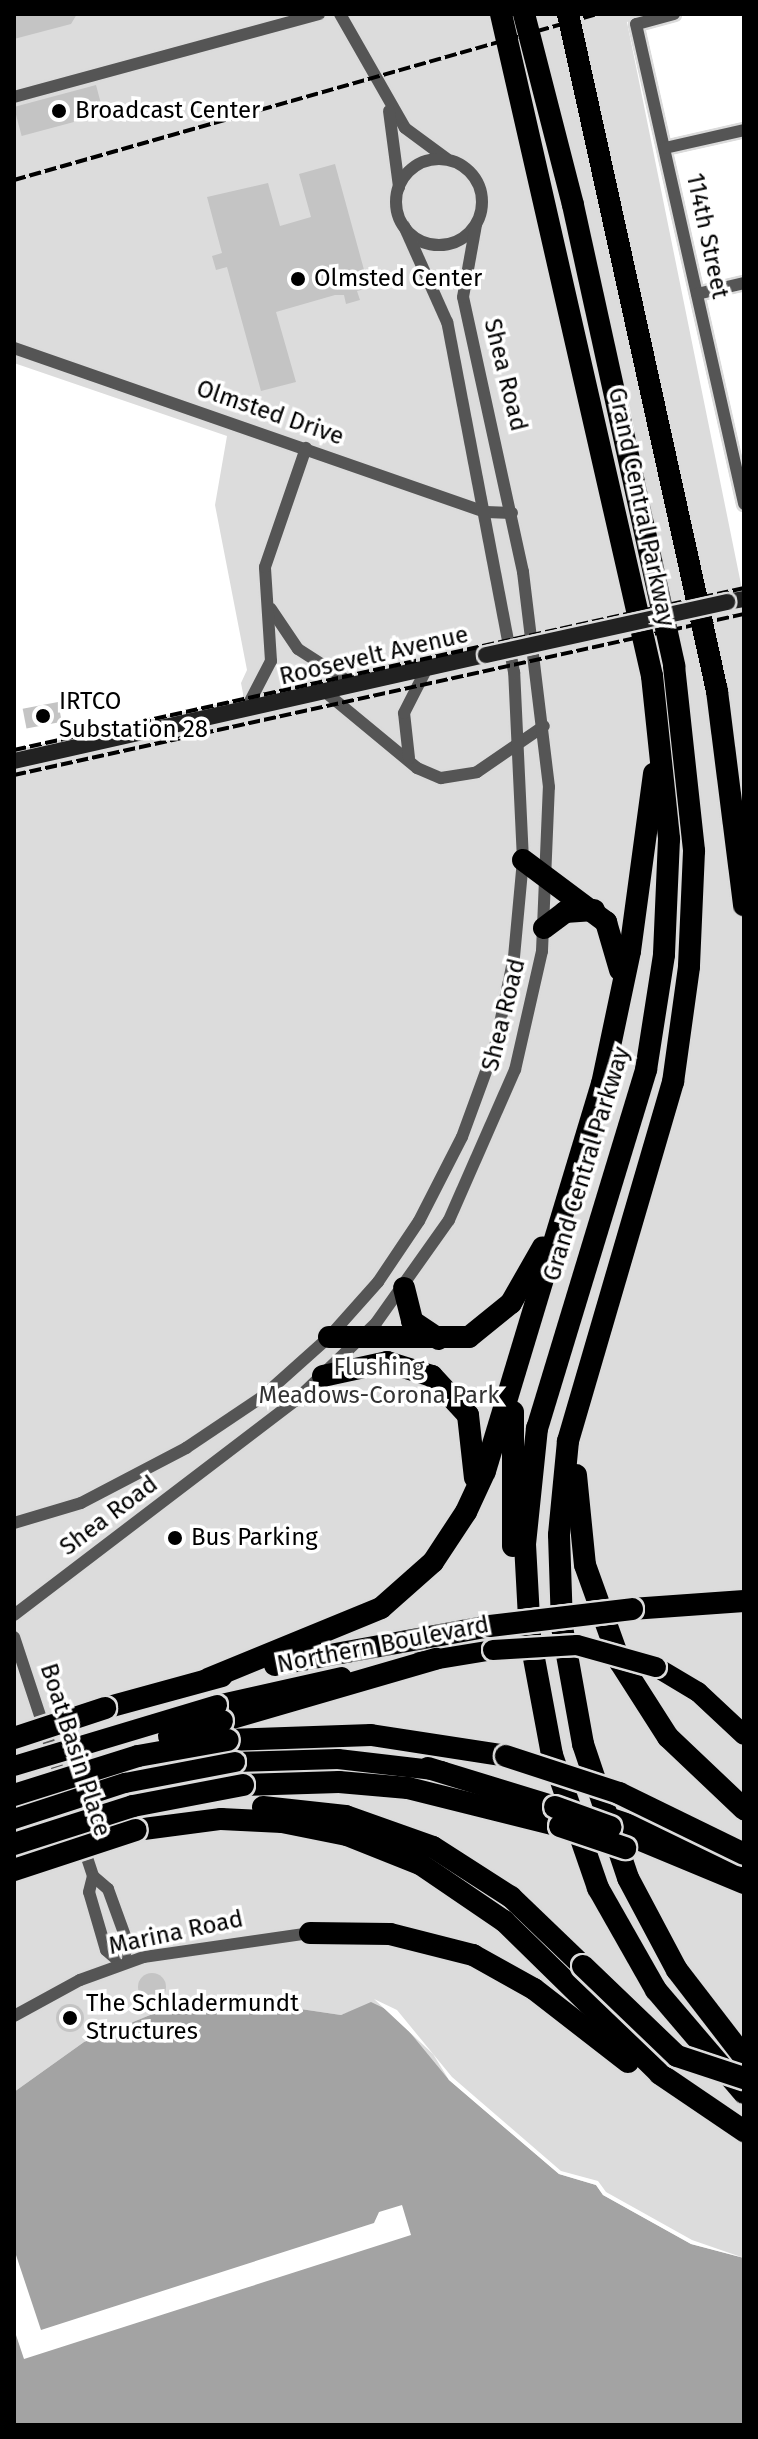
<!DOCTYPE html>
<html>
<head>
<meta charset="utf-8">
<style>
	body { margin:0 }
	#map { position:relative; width:758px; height:2439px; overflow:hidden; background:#fff; font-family:"Fira Sans",sans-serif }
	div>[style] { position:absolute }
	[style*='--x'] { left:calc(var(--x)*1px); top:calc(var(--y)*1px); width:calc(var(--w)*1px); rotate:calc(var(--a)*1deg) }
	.green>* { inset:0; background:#dcdcdc }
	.water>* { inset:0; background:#a3a3a3 }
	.pier>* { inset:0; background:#fff }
	.building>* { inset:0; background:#c4c4c4; transform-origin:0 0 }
	.round { border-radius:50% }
	.roads { filter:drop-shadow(2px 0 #dbdbdb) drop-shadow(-2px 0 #dbdbdb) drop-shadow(0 2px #dbdbdb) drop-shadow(0 -2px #dbdbdb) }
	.street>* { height:12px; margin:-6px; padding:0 6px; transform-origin:6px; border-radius:6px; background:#555 }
	.street>.ring { margin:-6px; padding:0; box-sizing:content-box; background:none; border:12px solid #555; border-radius:50% }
	.secondary>* { height:16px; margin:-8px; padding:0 8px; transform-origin:8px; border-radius:8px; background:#222 }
	.primary>* { height:20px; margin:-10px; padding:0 10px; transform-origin:10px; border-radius:10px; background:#000 }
	.highway>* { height:22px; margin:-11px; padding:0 11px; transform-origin:11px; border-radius:11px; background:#000 }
	.rail>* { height:4px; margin-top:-2px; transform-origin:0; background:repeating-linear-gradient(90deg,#000 0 12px,transparent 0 16px) }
	.bridges { filter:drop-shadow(2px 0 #dbdbdb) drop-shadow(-2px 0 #dbdbdb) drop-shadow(0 2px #dbdbdb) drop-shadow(0 -2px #dbdbdb) }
	.secondary-bridge>* { height:16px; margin:-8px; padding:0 8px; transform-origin:8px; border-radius:8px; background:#222 }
	.primary-bridge>* { height:20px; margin:-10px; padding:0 10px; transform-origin:10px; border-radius:10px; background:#000 }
	.highway-bridge>* { height:22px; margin:-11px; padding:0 11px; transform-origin:11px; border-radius:11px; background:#000 }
	.dots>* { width:22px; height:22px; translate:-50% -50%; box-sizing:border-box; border:4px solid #fff; border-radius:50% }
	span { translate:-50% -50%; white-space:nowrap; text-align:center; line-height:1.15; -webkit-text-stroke:7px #fff; paint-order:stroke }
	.poi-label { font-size:24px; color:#000 }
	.left { translate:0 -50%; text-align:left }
	.street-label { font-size:24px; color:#000 }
	.park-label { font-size:24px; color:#333 }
	.frame { position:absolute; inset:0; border:16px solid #000; pointer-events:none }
</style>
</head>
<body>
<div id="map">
	<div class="green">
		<div style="clip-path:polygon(14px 14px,655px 14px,627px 22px,744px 599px,744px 2296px,592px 2231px,371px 2004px,341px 2015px,260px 2003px,155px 2013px,84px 2042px,14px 2092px,14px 761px,246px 709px,241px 683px,247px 670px,215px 505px,227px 436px,14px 363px)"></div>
	</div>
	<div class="water">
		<div style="clip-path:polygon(371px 2002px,394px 2013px,449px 2080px,559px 2174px,596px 2185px,603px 2195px,691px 2244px,744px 2258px,744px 2425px,14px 2425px,14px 2092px,84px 2042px,155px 2013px,260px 2003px,341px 2015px)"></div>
	</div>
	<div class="pier">
		<div style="clip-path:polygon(374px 1999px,397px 2010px,452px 2077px,561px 2171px,598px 2181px,606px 2192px,692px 2240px,744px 2258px,691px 2244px,603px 2195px,596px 2185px,559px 2174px,449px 2080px,433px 2054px)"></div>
		<div style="clip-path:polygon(402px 2205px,411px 2235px,24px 2359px,14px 2329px,14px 2249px,41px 2330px,374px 2223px,379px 2212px)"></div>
	</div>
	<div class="building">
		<div style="clip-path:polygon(14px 14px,77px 14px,71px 24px,14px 39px)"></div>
		<div style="left:96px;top:85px;width:30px;height:85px;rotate:75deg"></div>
		<div style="clip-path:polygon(335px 164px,369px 288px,357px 291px,360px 300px,346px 304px,344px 295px,335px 295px,276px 312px,296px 382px,261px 391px,227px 267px,216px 270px,212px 256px,222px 253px,207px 197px,268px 183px,280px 226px,311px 217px,299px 174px)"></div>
		<div style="left:58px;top:702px;width:20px;height:36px;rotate:79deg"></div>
		<div class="round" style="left:138px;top:1973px;width:28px;height:28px"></div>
		<div class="round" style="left:56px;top:2004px;width:28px;height:28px"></div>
	</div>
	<div class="roads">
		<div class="street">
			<div style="--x:340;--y:14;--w:131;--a:60.3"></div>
			<div style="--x:405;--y:128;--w:52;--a:36.4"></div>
			<div style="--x:674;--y:14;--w:39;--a:165"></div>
			<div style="--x:636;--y:24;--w:492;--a:77.3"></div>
			<div style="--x:14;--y:97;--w:316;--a:-15.2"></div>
			<div style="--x:389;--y:111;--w:77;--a:82.5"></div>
			<div style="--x:665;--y:148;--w:81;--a:-12.8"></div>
			<div class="ring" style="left:396px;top:159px;width:74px;height:74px"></div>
			<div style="--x:697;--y:294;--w:48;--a:-13.2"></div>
			<div style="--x:14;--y:348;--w:500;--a:19.2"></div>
			<div style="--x:486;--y:512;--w:26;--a:2"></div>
			<div style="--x:271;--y:609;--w:48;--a:56"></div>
			<div style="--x:298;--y:649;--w:67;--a:32.7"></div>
			<div style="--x:324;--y:691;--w:121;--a:39.6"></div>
			<div style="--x:417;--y:768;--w:26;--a:23"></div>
			<div style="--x:441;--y:778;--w:36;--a:-9"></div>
			<div style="--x:477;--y:772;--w:81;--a:-34.5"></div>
			<div style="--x:246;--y:709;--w:54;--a:-62.5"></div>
			<div style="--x:271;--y:661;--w:94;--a:-93.7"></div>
			<div style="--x:265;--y:567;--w:126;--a:-71"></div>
			<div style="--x:409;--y:758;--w:45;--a:-96.3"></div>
			<div style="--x:404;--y:713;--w:51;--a:-62.9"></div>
			<div style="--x:14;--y:1523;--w:70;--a:-16.6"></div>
			<div style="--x:81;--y:1503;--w:119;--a:-27.6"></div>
			<div style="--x:186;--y:1448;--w:92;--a:-33.9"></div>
			<div style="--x:262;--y:1397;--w:90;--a:-41.8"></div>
			<div style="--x:329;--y:1337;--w:74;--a:-48.3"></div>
			<div style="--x:378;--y:1282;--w:73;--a:-56.1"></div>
			<div style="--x:419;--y:1221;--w:94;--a:-62.9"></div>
			<div style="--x:462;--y:1137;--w:96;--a:-69.9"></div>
			<div style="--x:495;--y:1047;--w:92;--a:-78.1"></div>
			<div style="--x:514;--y:957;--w:97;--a:-84.7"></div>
			<div style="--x:523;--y:860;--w:188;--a:-92.7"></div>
			<div style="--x:514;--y:672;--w:356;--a:-100.8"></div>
			<div style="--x:447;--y:322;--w:105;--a:-114.1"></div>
			<div style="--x:14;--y:1615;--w:353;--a:-37.3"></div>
			<div style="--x:295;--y:1401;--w:112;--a:-43.9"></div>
			<div style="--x:376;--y:1323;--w:126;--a:-54.7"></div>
			<div style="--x:449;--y:1220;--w:164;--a:-66.3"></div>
			<div style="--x:515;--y:1070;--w:122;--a:-77.2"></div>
			<div style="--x:542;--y:951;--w:164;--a:-87.6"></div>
			<div style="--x:549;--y:787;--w:217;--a:-96.9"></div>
			<div style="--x:523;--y:572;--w:281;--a:-102.3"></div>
			<div style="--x:463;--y:297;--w:73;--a:-79.8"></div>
			<div style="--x:14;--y:1637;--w:252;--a:71.7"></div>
			<div style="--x:93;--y:1876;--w:20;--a:41"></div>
			<div style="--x:108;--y:1889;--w:59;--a:70"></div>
			<div style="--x:128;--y:1944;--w:21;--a:107"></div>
			<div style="--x:122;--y:1964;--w:21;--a:-139"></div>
			<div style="--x:106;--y:1950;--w:60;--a:-106.3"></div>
			<div style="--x:89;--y:1892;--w:16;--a:-76"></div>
			<div style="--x:14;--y:2016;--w:75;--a:-28.6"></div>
			<div style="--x:80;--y:1980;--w:68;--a:-19.8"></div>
			<div style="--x:144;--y:1957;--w:168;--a:-8.2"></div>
		</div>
		<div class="secondary">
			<div style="--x:727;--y:602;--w:17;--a:-10"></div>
			<div style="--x:14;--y:761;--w:484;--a:-12.7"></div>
		</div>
		<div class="primary">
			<div style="--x:420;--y:1662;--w:74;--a:-9.3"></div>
			<div style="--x:656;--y:1667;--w:49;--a:30.8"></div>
			<div style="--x:698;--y:1692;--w:63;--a:43.1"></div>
			<div style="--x:217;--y:1705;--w:128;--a:-12.6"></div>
			<div style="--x:235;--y:1762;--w:103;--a:-1.7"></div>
			<div style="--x:338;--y:1759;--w:105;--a:6.6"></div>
			<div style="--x:614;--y:1819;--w:136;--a:18.4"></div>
		</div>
		<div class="highway">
			<div style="--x:501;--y:14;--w:679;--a:77.15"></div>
			<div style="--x:652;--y:676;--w:164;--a:84"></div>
			<div style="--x:669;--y:839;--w:116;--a:92.5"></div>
			<div style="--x:664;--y:955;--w:116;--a:98.9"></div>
			<div style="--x:646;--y:1070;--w:374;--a:106.9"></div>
			<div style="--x:537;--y:1428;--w:117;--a:95.9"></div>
			<div style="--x:525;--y:1544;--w:93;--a:86.9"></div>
			<div style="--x:530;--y:1637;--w:120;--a:79.4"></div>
			<div style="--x:552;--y:1755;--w:141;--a:70.9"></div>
			<div style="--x:598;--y:1888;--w:117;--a:60.4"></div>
			<div style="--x:656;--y:1990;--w:135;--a:49.5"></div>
			<div style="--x:524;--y:14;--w:197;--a:75.6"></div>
			<div style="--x:573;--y:205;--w:472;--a:77.6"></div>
			<div style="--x:674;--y:666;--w:186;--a:83.8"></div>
			<div style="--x:694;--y:851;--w:116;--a:92.5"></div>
			<div style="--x:689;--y:967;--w:116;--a:97.9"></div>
			<div style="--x:673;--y:1082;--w:374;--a:106.3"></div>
			<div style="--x:568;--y:1441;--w:94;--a:95.5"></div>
			<div style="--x:559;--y:1535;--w:92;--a:88.1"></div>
			<div style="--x:562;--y:1627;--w:119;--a:79.8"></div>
			<div style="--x:583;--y:1744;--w:141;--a:71.4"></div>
			<div style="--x:628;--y:1878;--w:104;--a:62"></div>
			<div style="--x:677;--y:1970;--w:110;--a:52.4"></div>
			<div style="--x:568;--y:14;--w:693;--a:77.59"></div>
			<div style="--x:717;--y:691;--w:216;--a:82.8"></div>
			<div style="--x:523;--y:860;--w:104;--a:36.8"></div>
			<div style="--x:606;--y:922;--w:50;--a:73.7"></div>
			<div style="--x:544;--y:928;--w:26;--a:-37"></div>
			<div style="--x:565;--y:912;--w:29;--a:-4"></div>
			<div style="--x:404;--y:1288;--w:34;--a:76"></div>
			<div style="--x:412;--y:1321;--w:32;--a:34"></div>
			<div style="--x:329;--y:1337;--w:140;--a:0"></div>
			<div style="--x:469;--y:1337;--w:54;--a:-39"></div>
			<div style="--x:511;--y:1303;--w:64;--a:-60.3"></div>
			<div style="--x:323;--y:1376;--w:66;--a:-12.3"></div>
			<div style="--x:387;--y:1362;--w:47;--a:17.3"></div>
			<div style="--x:432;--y:1376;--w:53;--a:47.3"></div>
			<div style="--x:468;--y:1415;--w:63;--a:83.7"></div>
			<div style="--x:576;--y:1475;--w:90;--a:84.3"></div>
			<div style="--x:585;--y:1565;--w:103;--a:70.2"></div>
			<div style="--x:620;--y:1662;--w:89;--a:57.4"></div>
			<div style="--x:668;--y:1737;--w:105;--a:43.5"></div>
			<div style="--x:513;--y:1546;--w:134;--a:-90"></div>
			<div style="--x:632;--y:1609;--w:112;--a:-4.1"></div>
			<div style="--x:275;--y:1665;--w:219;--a:-10.3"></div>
			<div style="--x:208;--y:1679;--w:187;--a:-22.3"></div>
			<div style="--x:381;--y:1608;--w:69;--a:-41.5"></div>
			<div style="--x:433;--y:1562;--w:60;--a:-56.6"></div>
			<div style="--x:466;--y:1512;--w:45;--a:-65.1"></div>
			<div style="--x:485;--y:1471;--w:404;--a:-73.2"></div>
			<div style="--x:602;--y:1084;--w:136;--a:-78.1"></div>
			<div style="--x:630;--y:951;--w:179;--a:-82.3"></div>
			<div style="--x:105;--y:1708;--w:121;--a:-15.3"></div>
			<div style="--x:222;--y:1721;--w:223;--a:-16.2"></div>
			<div style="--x:228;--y:1740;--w:143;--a:-2"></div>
			<div style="--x:371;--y:1735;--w:137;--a:8.8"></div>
			<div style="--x:428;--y:1768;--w:133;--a:17.1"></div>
			<div style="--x:243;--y:1785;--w:96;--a:-1.8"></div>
			<div style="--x:339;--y:1782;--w:69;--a:5"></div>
			<div style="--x:408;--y:1788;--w:157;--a:14"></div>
			<div style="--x:263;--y:1807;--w:83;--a:6.2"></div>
			<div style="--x:346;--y:1816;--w:92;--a:19.6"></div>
			<div style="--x:433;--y:1847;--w:93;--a:32.7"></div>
			<div style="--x:511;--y:1897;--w:100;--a:43.8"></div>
			<div style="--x:136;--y:1830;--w:86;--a:-7.4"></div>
			<div style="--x:221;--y:1819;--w:61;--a:2.8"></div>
			<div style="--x:282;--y:1822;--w:66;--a:11.3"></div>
			<div style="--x:347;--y:1835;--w:79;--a:21.7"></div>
			<div style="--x:420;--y:1864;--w:102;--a:34.2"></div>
			<div style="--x:504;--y:1921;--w:219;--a:44.4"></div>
			<div style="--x:660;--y:2074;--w:102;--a:34.2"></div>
			<div style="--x:619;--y:1831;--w:135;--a:22.6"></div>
			<div style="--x:310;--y:1933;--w:80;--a:0.7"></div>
			<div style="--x:390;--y:1934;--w:86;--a:14.2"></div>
			<div style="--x:473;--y:1955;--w:70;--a:29.1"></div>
			<div style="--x:534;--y:1989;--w:119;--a:37.8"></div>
		</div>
	</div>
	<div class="rail">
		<div style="--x:14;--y:180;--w:606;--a:-15.89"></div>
		<div style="--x:14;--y:750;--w:748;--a:-12.51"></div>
		<div style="--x:14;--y:775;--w:748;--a:-12.44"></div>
	</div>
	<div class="bridges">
		<div class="secondary-bridge">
			<div style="--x:486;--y:655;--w:247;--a:-12.4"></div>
		</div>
		<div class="primary-bridge">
			<div style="--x:493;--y:1650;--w:84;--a:-3.4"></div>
			<div style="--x:577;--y:1645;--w:82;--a:15.6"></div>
			<div style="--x:14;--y:1766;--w:212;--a:-16.7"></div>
			<div style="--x:14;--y:1819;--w:117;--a:-18"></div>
			<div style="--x:125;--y:1783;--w:112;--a:-10.8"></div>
		</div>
		<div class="highway-bridge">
			<div style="--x:490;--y:1626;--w:143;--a:-6.8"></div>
			<div style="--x:169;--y:1736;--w:55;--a:-15.8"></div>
			<div style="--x:14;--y:1738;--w:96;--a:-18.2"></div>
			<div style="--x:506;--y:1756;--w:119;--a:18.1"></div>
			<div style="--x:619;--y:1793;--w:139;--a:26"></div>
			<div style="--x:14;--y:1795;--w:130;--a:-17.5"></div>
			<div style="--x:138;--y:1756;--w:91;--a:-10.1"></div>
			<div style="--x:555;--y:1807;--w:59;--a:20"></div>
			<div style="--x:560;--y:1826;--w:69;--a:18.7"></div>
			<div style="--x:14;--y:1844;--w:125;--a:-17.7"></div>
			<div style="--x:133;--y:1806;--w:112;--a:-10.8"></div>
			<div style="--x:14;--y:1870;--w:128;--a:-18.2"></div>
			<div style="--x:583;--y:1966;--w:130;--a:43.8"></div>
			<div style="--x:677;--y:2056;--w:71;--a:18.2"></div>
		</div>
	</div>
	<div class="dots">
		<div style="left:59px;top:111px;background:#000"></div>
		<div style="left:298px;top:279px;background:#000"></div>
		<div style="left:43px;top:716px;background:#000"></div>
		<div style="left:175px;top:1538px;background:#000"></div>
		<div style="left:70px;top:2018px;background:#000"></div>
	</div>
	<div class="poi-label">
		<span class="left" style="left:75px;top:111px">Broadcast Center</span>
		<span class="left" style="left:314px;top:279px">Olmsted Center</span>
		<span class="left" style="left:59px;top:716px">IRTCO<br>Substation 28</span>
		<span class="left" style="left:191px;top:1538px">Bus Parking</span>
		<span class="left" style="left:86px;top:2018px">The Schladermundt<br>Structures</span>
	</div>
	<div class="street-label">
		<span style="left:707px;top:236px;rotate:78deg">114th Street</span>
		<span style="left:505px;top:375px;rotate:76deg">Shea Road</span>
		<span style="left:270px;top:413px;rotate:19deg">Olmsted Drive</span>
		<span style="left:641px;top:507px;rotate:78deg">Grand Central Parkway</span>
		<span style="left:374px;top:656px;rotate:-13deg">Roosevelt Avenue</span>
		<span style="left:504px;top:1015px;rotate:-76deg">Shea Road</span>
		<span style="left:587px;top:1164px;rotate:-73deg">Grand Central Parkway</span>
		<span style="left:109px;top:1516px;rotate:-37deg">Shea Road</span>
		<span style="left:383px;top:1645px;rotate:-11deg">Northern Boulevard</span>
		<span style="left:75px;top:1750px;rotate:72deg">Boat Basin Place</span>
		<span style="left:176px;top:1933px;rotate:-12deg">Marina Road</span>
	</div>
	<div class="park-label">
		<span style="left:379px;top:1382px">Flushing<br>Meadows-Corona Park</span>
	</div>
	<div class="frame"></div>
</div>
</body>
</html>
